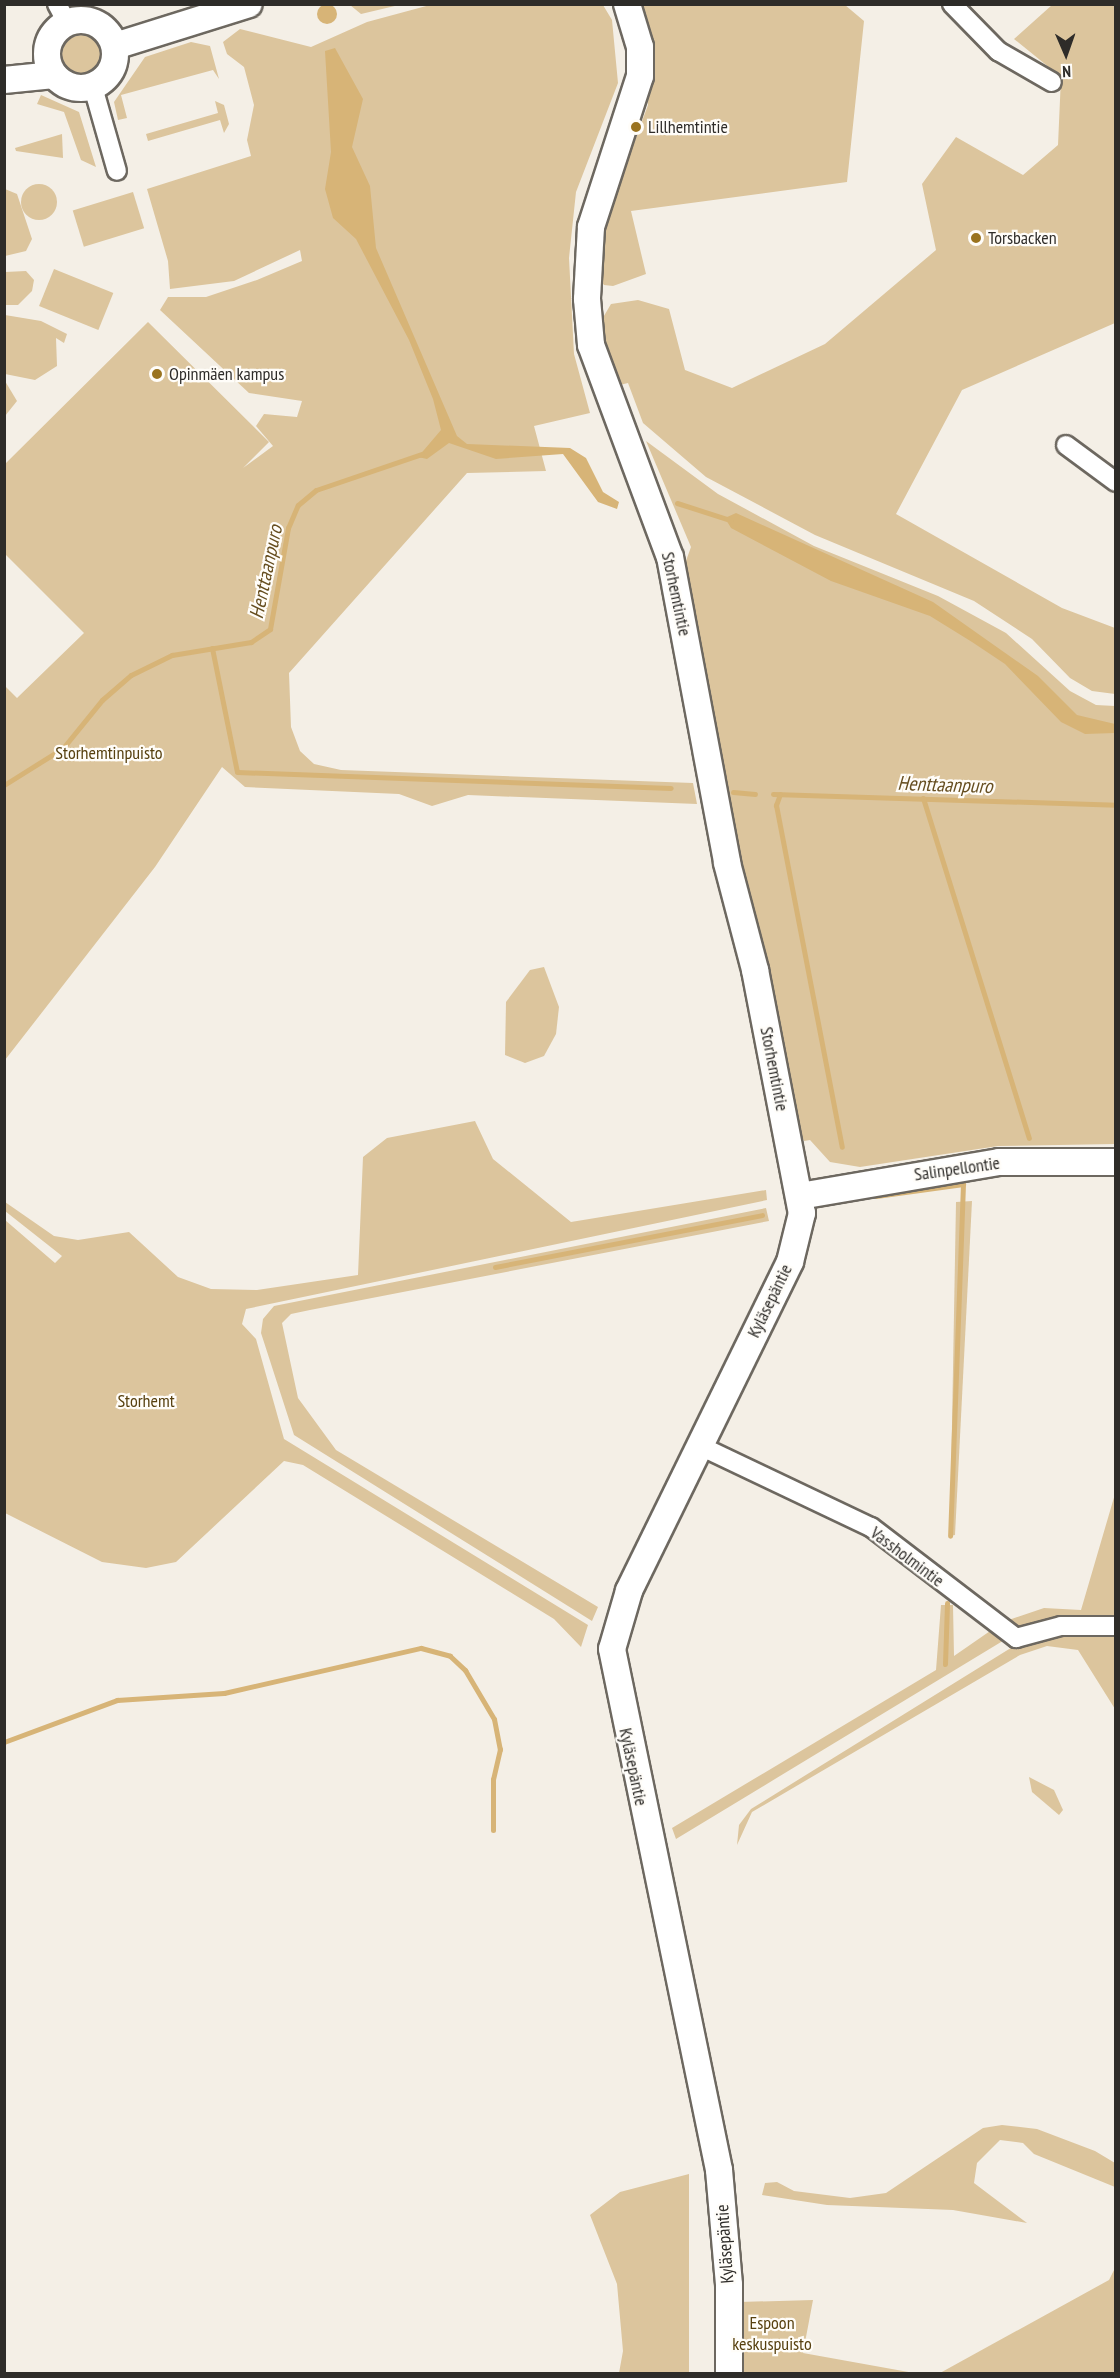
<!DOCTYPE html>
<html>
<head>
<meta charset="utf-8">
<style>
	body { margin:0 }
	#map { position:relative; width:1120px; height:2378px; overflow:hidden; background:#f4efe6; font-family:"PT Sans Narrow",sans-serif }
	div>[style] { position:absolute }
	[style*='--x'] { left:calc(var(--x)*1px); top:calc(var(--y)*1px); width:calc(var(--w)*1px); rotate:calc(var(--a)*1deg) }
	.green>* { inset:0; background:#dcc59d; transform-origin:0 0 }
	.round { border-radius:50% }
	.water>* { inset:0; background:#d7b477 }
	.stream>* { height:5px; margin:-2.5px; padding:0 2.5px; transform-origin:2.5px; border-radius:2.5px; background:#d7b477 }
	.roads { filter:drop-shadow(2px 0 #6d6860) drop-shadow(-2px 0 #6d6860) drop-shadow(0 2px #6d6860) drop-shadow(0 -2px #6d6860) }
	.street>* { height:18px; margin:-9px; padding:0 9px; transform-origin:9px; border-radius:9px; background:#fff }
	.secondary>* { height:26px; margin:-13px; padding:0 13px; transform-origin:13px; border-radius:13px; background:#fff }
	.secondary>.ring { margin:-13px; padding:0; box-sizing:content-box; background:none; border:26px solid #fff; border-radius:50% }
	.dots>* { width:16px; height:16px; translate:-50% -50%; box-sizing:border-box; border:3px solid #fffdf9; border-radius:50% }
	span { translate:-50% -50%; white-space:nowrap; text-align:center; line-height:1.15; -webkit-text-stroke:4.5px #fffdf9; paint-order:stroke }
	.poi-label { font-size:18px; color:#2e2c29 }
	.left { translate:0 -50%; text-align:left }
	.street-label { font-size:18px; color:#2e2c29 }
	.park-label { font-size:18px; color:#57400f }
	.water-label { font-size:20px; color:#664e20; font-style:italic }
	.frame { position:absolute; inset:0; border:6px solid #2e2c29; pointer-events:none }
	.north { position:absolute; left:1036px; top:24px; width:60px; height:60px; -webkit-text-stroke:4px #fffdf9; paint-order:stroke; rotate:178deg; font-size:16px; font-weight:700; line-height:24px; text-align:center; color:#2e2c29 }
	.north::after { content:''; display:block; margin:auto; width:21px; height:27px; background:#2e2c29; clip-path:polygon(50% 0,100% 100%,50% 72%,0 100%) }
</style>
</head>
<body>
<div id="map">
	<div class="green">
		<div style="clip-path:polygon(350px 5px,350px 4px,399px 5px,361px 14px)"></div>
		<div style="clip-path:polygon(430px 5px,603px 5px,612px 20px,618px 83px,576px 192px,569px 258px,574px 354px,590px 413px,534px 426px,546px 471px,467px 473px,289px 673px,291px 727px,300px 751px,314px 764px,341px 770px,693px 783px,697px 804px,468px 795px,432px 806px,399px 794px,245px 787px,222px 767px,155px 867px,5px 1060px,5px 686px,17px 698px,84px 633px,5px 554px,5px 464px,148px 322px,269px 442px,243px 468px,273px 446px,256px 426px,264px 414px,297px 417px,302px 401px,249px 393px,160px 310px,168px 297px,206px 297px,257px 280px,302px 261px,300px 250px,234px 281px,170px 289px,168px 261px,147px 189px,251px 156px,247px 140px,254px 105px,244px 67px,227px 54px,223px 42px,240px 29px,311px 47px,367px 22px)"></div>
		<div style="clip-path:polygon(638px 5px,845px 5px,864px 21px,847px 182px,631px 211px,646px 274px,613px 286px,604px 285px,596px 275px,599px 238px,648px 105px)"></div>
		<div style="clip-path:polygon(1052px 5px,1115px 5px,1115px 323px,962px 390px,896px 514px,1062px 608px,1115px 628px,1115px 694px,1092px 691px,1070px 678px,1032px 639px,974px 601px,815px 535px,706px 477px,643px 423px,628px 383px,611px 387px,598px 326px,611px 304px,638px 300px,669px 309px,685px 370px,732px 388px,825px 344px,936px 250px,922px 184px,956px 137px,1023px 175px,1058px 145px,1061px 77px,1014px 39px)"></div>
		<div class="round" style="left:62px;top:35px;width:40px;height:40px"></div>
		<div style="clip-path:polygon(191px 42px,210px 46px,219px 79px,213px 70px,121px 95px,127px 118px,118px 120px,114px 102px,145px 57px)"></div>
		<div style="clip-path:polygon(41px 95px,79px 112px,96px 167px,81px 160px,64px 112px,37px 104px)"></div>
		<div style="clip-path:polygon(215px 101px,224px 105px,229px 124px,224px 133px,220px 120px,148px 141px,146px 134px,218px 113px)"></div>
		<div style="clip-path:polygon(62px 134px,63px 158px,16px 151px,15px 148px)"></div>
		<div class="round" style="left:21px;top:184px;width:36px;height:36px"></div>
		<div style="clip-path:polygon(5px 189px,17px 194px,32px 239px,26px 251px,5px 256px)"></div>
		<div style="left:133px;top:192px;width:38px;height:63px;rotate:73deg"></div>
		<div style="left:54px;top:269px;width:64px;height:40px;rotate:22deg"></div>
		<div style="clip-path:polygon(26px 271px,34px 280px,32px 291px,18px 305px,5px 305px,5px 272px)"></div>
		<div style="clip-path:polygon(5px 315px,41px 321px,67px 334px,64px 343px,56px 338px,57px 366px,35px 380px,5px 374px)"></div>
		<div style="clip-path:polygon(5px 381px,17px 401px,5px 416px)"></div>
		<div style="clip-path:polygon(646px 441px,718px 494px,814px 546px,938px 596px,1006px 633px,1070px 691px,1096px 705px,1115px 706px,1115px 1144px,998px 1146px,860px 1167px,830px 1162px,810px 1140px,804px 1141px,794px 1122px,762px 946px,743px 891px,683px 569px,691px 547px)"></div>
		<div style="clip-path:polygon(544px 967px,559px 1007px,556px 1034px,544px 1056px,525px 1063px,505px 1055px,506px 1002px,530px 970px)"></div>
		<div style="clip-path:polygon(475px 1121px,493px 1159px,571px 1222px,766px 1190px,767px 1200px,246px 1309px,242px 1324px,256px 1339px,284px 1439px,588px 1625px,581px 1647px,554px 1619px,303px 1465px,284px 1461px,176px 1562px,146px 1568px,102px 1562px,5px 1513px,5px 1220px,55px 1263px,62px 1256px,5px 1211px,5px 1202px,54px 1236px,78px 1240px,129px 1232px,178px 1277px,211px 1289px,257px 1290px,358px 1275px,363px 1157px,387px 1138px)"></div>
		<div style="clip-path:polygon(972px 1201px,955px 1535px,950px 1536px,956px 1202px)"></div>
		<div style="clip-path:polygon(766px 1208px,769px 1221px,310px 1310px,291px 1314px,282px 1323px,298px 1398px,336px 1450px,598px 1607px,592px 1621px,294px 1435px,261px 1333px,263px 1319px,274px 1306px)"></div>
		<div style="clip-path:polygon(1115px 1494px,1115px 1623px,1021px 1632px,1000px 1623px,1044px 1608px,1081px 1610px)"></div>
		<div style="clip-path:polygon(941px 1605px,953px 1605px,954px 1656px,993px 1629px,1006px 1639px,676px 1839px,672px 1828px,936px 1670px)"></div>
		<div style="clip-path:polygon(1115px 1631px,1115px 1709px,1078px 1650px,1047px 1646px,1020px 1655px,752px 1812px,737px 1845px,739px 1825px,751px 1809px,1014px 1646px,1047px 1633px)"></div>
		<div style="clip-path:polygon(1029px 1777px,1054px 1790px,1063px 1810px,1059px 1815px,1032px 1792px)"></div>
		<div style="clip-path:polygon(1002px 2125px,1037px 2129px,1095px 2151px,1115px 2163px,1115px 2187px,1034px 2154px,1023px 2143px,1000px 2140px,977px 2163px,974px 2183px,1027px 2223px,953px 2210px,827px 2205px,762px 2195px,765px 2183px,777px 2182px,794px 2191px,850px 2198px,886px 2193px,983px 2128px)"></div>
		<div style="clip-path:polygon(689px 2174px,689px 2373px,619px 2373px,623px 2351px,617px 2284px,590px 2215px,620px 2192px)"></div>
		<div style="clip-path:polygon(1115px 2268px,1115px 2373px,940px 2373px,1109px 2280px)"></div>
		<div style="clip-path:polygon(813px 2300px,803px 2353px,914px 2373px,740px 2373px,739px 2302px)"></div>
	</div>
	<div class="water">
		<div class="round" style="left:317px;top:4px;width:20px;height:20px"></div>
		<div style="clip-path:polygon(335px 48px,363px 99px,352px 147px,370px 186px,376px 248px,457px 436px,467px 444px,570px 448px,586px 458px,603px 492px,619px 502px,617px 509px,598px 502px,563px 454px,496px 459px,449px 443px,427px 459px,418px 457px,441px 430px,433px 399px,409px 340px,356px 239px,333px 218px,325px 189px,331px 152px,325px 51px)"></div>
		<div style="clip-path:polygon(736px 513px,933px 602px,1038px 676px,1077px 715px,1115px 724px,1115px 733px,1085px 734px,1061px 722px,1005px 664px,972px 642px,930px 616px,831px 581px,731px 528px,725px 518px)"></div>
	</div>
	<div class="stream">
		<div style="--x:677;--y:503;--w:56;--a:17.8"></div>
		<div style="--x:212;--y:648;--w:126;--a:78.6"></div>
		<div style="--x:237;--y:772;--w:434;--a:2.1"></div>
		<div style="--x:4;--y:785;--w:70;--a:-32.1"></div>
		<div style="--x:63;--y:748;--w:62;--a:-50.9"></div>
		<div style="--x:102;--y:700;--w:38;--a:-41"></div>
		<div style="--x:131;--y:675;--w:46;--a:-26"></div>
		<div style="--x:172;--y:655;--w:80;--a:-9.3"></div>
		<div style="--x:251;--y:642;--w:23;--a:-34"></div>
		<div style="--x:270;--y:629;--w:103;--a:-79.9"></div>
		<div style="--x:288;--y:528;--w:25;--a:-67"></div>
		<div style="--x:298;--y:505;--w:23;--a:-40"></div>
		<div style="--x:316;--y:490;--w:112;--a:-18.8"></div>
		<div style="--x:733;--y:792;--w:22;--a:5"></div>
		<div style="--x:773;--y:794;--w:343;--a:1.8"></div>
		<div style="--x:780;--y:794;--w:12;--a:110"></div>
		<div style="--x:776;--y:805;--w:348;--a:79.1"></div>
		<div style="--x:923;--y:798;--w:356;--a:72.7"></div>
		<div style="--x:876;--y:1196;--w:88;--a:-7.9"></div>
		<div style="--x:963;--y:1184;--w:352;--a:92.1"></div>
		<div style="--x:495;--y:1267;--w:272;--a:-11"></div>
		<div style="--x:945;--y:1664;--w:61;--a:-88.1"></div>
		<div style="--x:4;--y:1742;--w:121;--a:-20.4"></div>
		<div style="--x:117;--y:1700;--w:107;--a:-3.7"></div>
		<div style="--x:224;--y:1693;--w:202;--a:-12.9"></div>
		<div style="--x:421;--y:1648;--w:30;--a:15"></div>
		<div style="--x:450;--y:1656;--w:21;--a:43"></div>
		<div style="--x:465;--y:1670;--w:57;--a:59.4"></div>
		<div style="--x:494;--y:1719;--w:31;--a:79"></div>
		<div style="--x:500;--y:1749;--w:31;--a:103"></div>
		<div style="--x:493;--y:1779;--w:51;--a:90"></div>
	</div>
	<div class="roads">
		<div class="street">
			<div style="--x:57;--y:4;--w:21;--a:62"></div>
			<div style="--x:952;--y:4;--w:66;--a:45.6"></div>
			<div style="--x:998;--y:51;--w:62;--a:29.9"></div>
			<div style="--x:93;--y:87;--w:87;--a:74.1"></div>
			<div style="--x:1066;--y:445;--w:62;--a:36.5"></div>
			<div style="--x:698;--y:1445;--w:191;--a:25.4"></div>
			<div style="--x:871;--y:1527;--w:183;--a:37.4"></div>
			<div style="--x:1016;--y:1638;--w:47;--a:-14.9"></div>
			<div style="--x:1061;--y:1626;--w:55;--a:0"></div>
		</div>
		<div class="secondary">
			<div style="--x:627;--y:4;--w:45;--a:73.2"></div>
			<div style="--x:640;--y:47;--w:29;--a:90"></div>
			<div style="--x:640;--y:76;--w:159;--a:108"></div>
			<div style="--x:591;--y:227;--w:72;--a:93.2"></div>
			<div style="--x:587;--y:299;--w:46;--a:85"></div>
			<div style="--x:591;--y:345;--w:226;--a:69.6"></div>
			<div style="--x:670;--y:557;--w:311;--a:79.4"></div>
			<div style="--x:727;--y:863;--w:111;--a:75.3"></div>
			<div style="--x:755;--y:970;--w:248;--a:79.1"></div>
			<div style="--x:802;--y:1213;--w:50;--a:103.8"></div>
			<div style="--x:790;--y:1262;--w:366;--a:116.1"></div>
			<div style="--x:629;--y:1591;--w:60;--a:106.3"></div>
			<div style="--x:612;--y:1649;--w:532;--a:78.39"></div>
			<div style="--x:719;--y:2170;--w:115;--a:85"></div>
			<div style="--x:729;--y:2285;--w:89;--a:90"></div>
			<div class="ring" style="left:47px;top:20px;width:42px;height:42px"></div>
			<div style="--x:115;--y:46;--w:140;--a:-17.4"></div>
			<div style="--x:4;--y:80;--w:50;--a:-5.7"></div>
			<div style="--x:800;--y:1196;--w:202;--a:-9.7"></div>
			<div style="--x:999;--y:1162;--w:117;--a:0"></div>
		</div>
	</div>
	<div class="dots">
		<div style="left:636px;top:127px;background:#9a731f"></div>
		<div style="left:976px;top:238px;background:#9a731f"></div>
		<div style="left:157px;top:374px;background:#9a731f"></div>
	</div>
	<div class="poi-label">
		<span class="left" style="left:648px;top:127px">Lillhemtintie</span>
		<span class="left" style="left:988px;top:238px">Torsbacken</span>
		<span class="left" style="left:169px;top:374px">Opinmäen kampus</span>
	</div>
	<div class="street-label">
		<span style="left:676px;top:594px;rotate:78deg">Storhemtintie</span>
		<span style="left:774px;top:1069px;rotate:79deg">Storhemtintie</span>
		<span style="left:957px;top:1169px;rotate:-8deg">Salinpellontie</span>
		<span style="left:770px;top:1301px;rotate:-64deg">Kyläsepäntie</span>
		<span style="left:907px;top:1557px;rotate:37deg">Vassholmintie</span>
		<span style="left:633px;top:1767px;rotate:78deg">Kyläsepäntie</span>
		<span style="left:725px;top:2244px;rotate:-94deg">Kyläsepäntie</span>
	</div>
	<div class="park-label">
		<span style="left:109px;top:753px">Storhemtinpuisto</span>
		<span style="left:146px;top:1401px">Storhemt</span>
		<span style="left:772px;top:2334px">Espoon<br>keskuspuisto</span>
	</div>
	<div class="water-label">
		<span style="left:266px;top:572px;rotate:-78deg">Henttaanpuro</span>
		<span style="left:945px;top:785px;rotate:2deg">Henttaanpuro</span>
	</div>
	<div class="frame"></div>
	<div class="north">N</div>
</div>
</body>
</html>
